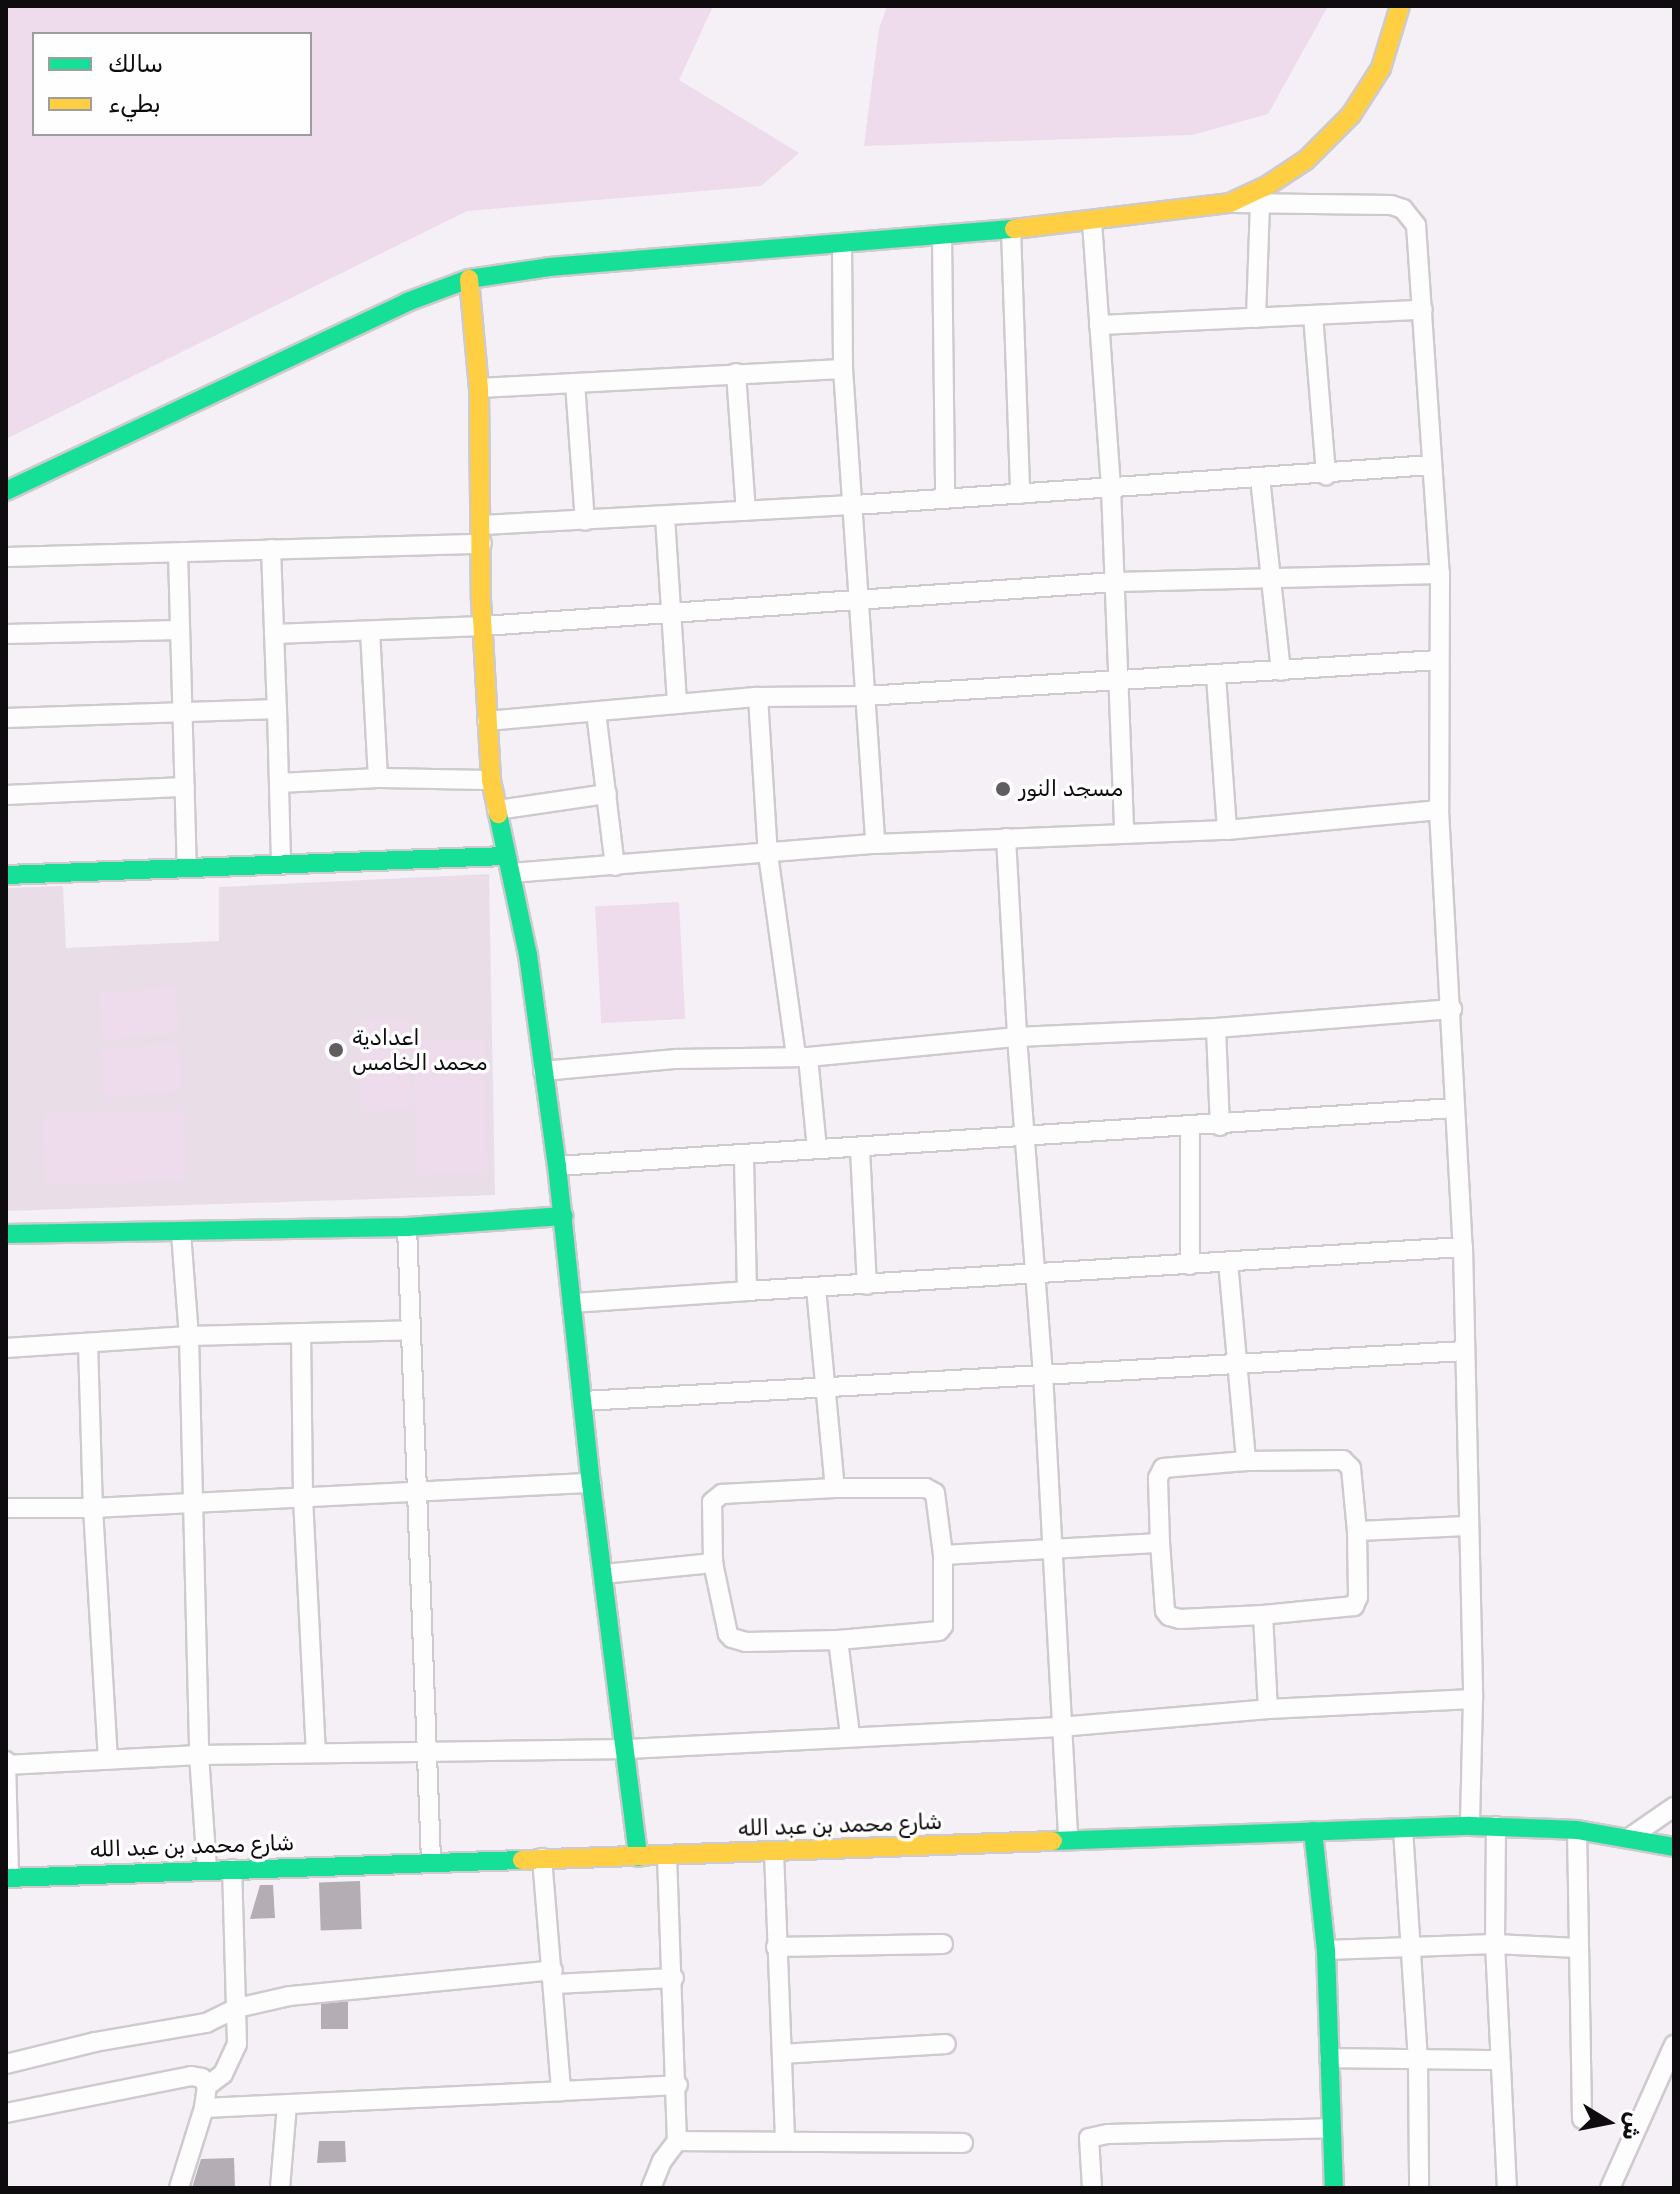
<!DOCTYPE html>
<html>
<head>
<meta charset="utf-8">
<style>
	body { margin:0 }
	#map { position:relative; width:1680px; height:2194px; overflow:hidden; background:#f5f0f5; font-family:Rubik,Cairo,sans-serif }
	div>[style] { position:absolute }
	[style*='--x'] { left:calc(var(--x)*1px); top:calc(var(--y)*1px); width:calc(var(--w)*1px); rotate:calc(var(--a)*1deg) }
	.built>* { inset:0; background:#e9dee8 }
	.green>* { inset:0; background:#eedbec; transform-origin:0 0 }
	.building>* { inset:0; background:#b5adb4; transform-origin:0 0 }
	.roads { filter:drop-shadow(2px 0 #cecace) drop-shadow(-2px 0 #cecace) drop-shadow(0 2px #cecace) drop-shadow(0 -2px #cecace) }
	.street>* { height:18px; margin:-9px; padding:0 9px; transform-origin:9px; border-radius:9px; background:#fefdfe }
	.fast>* { height:18px; margin:-9px; padding:0 9px; transform-origin:9px; border-radius:9px; background:#16e098 }
	.slow>* { height:18px; margin:-9px; padding:0 9px; transform-origin:9px; border-radius:9px; background:#ffcf43 }
	.dots>* { width:22px; height:22px; translate:-50% -50%; box-sizing:border-box; border:4px solid #fefefe; border-radius:50% }
	span { translate:-50% -50%; white-space:nowrap; text-align:center; line-height:1.15; -webkit-text-stroke:7px #fefefe; paint-order:stroke }
	.poi-label { font-size:22px; color:#0f0c0f }
	.left { translate:0 -50%; text-align:left }
	.street-label { font-size:22px; color:#0f0c0f }
	.frame { position:absolute; inset:0; border:8px solid #0f0c0f; pointer-events:none }
	.legend { position:absolute; left:32px; top:32px; width:280px; height:104px; box-sizing:border-box; background:#fefefe; border:2px solid #9e9d9e; margin:0; padding:10px 14px; list-style:none; font-size:24px; color:#0f0c0f }
	.legend li { display:flex; align-items:center; gap:16px; height:40px }
	.legend b { width:40px; border:2px solid #9e9d9e }
	.north { position:absolute; left:1568px; top:2082px; width:80px; height:80px; -webkit-text-stroke:6px #fefefe; paint-order:stroke; rotate:100deg; font-size:22px; font-weight:700; line-height:32px; text-align:center; color:#0f0c0f }
	.north::after { content:''; display:block; margin:auto; width:28px; height:36px; background:#0f0c0f; clip-path:polygon(50% 0,100% 100%,50% 72%,0 100%) }
</style>
</head>
<body>
<div id="map">
	<div class="built">
		<div style="clip-path:polygon(489px 874px,495px 1195px,6px 1211px,6px 888px,63px 886px,66px 948px,219px 941px,219px 887px)"></div>
	</div>
	<div class="green">
		<div style="clip-path:polygon(evenodd,6px 6px,713px 6px,679px 80px,799px 153px,761px 186px,467px 211px,6px 439px,6px 6px,34px 34px,310px 34px,310px 134px,34px 134px,34px 34px)"></div>
		<div style="clip-path:polygon(887px 6px,1328px 6px,1268px 114px,1192px 135px,864px 146px,879px 29px)"></div>
		<div style="left:679px;top:902px;width:117px;height:84px;rotate:87deg"></div>
		<div style="left:176px;top:987px;width:47px;height:77px;rotate:86deg"></div>
		<div style="left:409px;top:1018px;width:91px;height:50px;rotate:88deg"></div>
		<div style="left:484px;top:1038px;width:135px;height:70px;rotate:89deg"></div>
		<div style="left:178px;top:1042px;width:49px;height:77px;rotate:85deg"></div>
		<div style="left:183px;top:1109px;width:71px;height:140px;rotate:88deg"></div>
	</div>
	<div class="building">
		<div style="left:360px;top:1881px;width:48px;height:41px;rotate:88deg"></div>
		<div style="clip-path:polygon(260px 1885px,273px 1885px,275px 1918px,250px 1919px)"></div>
		<div style="left:348px;top:2002px;width:27px;height:27px;rotate:90deg"></div>
		<div style="clip-path:polygon(319px 2141px,345px 2141px,346px 2162px,317px 2163px)"></div>
		<div style="clip-path:polygon(234px 2158px,235px 2188px,192px 2188px,201px 2159px)"></div>
	</div>
	<div class="roads">
		<div class="street">
			<div style="--x:1233;--y:203;--w:158;--a:0.7"></div>
			<div style="--x:1391;--y:205;--w:13;--a:18"></div>
			<div style="--x:1403;--y:209;--w:21;--a:51"></div>
			<div style="--x:1416;--y:225;--w:350;--a:86.1"></div>
			<div style="--x:1440;--y:574;--w:236;--a:90.2"></div>
			<div style="--x:1439;--y:810;--w:438;--a:86.9"></div>
			<div style="--x:1463;--y:1247;--w:452;--a:88.7"></div>
			<div style="--x:1473;--y:1699;--w:127;--a:91.4"></div>
			<div style="--x:1092;--y:222;--w:267;--a:85.9"></div>
			<div style="--x:1111;--y:488;--w:346;--a:87.8"></div>
			<div style="--x:1011;--y:230;--w:264;--a:88"></div>
			<div style="--x:942;--y:237;--w:261;--a:89.3"></div>
			<div style="--x:842;--y:246;--w:123;--a:89.5"></div>
			<div style="--x:843;--y:369;--w:476;--a:86.1"></div>
			<div style="--x:1313;--y:316;--w:160;--a:85.3"></div>
			<div style="--x:1256;--y:318;--w:112;--a:-88"></div>
			<div style="--x:1099;--y:325;--w:324;--a:-2.7"></div>
			<div style="--x:736;--y:373;--w:138;--a:85.9"></div>
			<div style="--x:575;--y:383;--w:138;--a:85.9"></div>
			<div style="--x:479;--y:388;--w:364;--a:-3"></div>
			<div style="--x:1260;--y:478;--w:194;--a:83.8"></div>
			<div style="--x:665;--y:517;--w:186;--a:86.3"></div>
			<div style="--x:483;--y:525;--w:373;--a:-3.1"></div>
			<div style="--x:855;--y:505;--w:577;--a:-3.97"></div>
			<div style="--x:271;--y:549;--w:160;--a:87.9"></div>
			<div style="--x:178;--y:553;--w:314;--a:88.4"></div>
			<div style="--x:6;--y:557;--w:476;--a:-1.6"></div>
			<div style="--x:370;--y:631;--w:147;--a:86.9"></div>
			<div style="--x:378;--y:778;--w:113;--a:1"></div>
			<div style="--x:6;--y:634;--w:174;--a:-1.3"></div>
			<div style="--x:274;--y:634;--w:209;--a:-2.2"></div>
			<div style="--x:483;--y:626;--w:634;--a:-3.98"></div>
			<div style="--x:1115;--y:582;--w:325;--a:-1.4"></div>
			<div style="--x:1216;--y:676;--w:154;--a:85.9"></div>
			<div style="--x:758;--y:697;--w:157;--a:86.4"></div>
			<div style="--x:768;--y:854;--w:205;--a:82.1"></div>
			<div style="--x:596;--y:712;--w:155;--a:83"></div>
			<div style="--x:6;--y:718;--w:271;--a:-1.9"></div>
			<div style="--x:277;--y:709;--w:156;--a:88.5"></div>
			<div style="--x:487;--y:721;--w:272;--a:-5.1"></div>
			<div style="--x:758;--y:697;--w:107;--a:-0.5"></div>
			<div style="--x:865;--y:696;--w:575;--a:-3.59"></div>
			<div style="--x:279;--y:783;--w:99;--a:-2.9"></div>
			<div style="--x:6;--y:795;--w:179;--a:-2.6"></div>
			<div style="--x:497;--y:810;--w:111;--a:-8.3"></div>
			<div style="--x:1006;--y:838;--w:199;--a:86.8"></div>
			<div style="--x:1017;--y:1037;--w:337;--a:85.6"></div>
			<div style="--x:1043;--y:1373;--w:467;--a:86.9"></div>
			<div style="--x:511;--y:873;--w:365;--a:-4.6"></div>
			<div style="--x:875;--y:844;--w:352;--a:-2.3"></div>
			<div style="--x:1227;--y:830;--w:213;--a:-5.4"></div>
			<div style="--x:1216;--y:1028;--w:98;--a:87.7"></div>
			<div style="--x:808;--y:1057;--w:92;--a:84.4"></div>
			<div style="--x:543;--y:1071;--w:134;--a:-5.2"></div>
			<div style="--x:676;--y:1059;--w:132;--a:-0.9"></div>
			<div style="--x:808;--y:1057;--w:210;--a:-5.5"></div>
			<div style="--x:1017;--y:1037;--w:199;--a:-2.6"></div>
			<div style="--x:1216;--y:1028;--w:237;--a:-4.6"></div>
			<div style="--x:860;--y:1149;--w:136;--a:87.1"></div>
			<div style="--x:557;--y:1166;--w:899;--a:-3.7"></div>
			<div style="--x:407;--y:1227;--w:633;--a:87.83"></div>
			<div style="--x:181;--y:1233;--w:103;--a:85.6"></div>
			<div style="--x:189;--y:1336;--w:419;--a:88.6"></div>
			<div style="--x:199;--y:1755;--w:114;--a:86"></div>
			<div style="--x:1228;--y:1262;--w:200;--a:84.8"></div>
			<div style="--x:1190;--y:1265;--w:139;--a:-90"></div>
			<div style="--x:816;--y:1288;--w:201;--a:84.6"></div>
			<div style="--x:747;--y:1291;--w:717;--a:-3.52"></div>
			<div style="--x:573;--y:1303;--w:174;--a:-3.9"></div>
			<div style="--x:747;--y:1291;--w:136;--a:-91.3"></div>
			<div style="--x:301;--y:1333;--w:165;--a:89.3"></div>
			<div style="--x:303;--y:1498;--w:255;--a:87.1"></div>
			<div style="--x:88;--y:1343;--w:165;--a:88.3"></div>
			<div style="--x:93;--y:1508;--w:252;--a:86.6"></div>
			<div style="--x:6;--y:1348;--w:183;--a:-3.8"></div>
			<div style="--x:189;--y:1336;--w:222;--a:-1.5"></div>
			<div style="--x:584;--y:1401;--w:882;--a:-3.25"></div>
			<div style="--x:1343;--y:1460;--w:11;--a:45"></div>
			<div style="--x:1351;--y:1468;--w:63;--a:84.6"></div>
			<div style="--x:1357;--y:1531;--w:66;--a:89.1"></div>
			<div style="--x:1358;--y:1597;--w:10;--a:114"></div>
			<div style="--x:1354;--y:1606;--w:91;--a:174.4"></div>
			<div style="--x:1263;--y:1615;--w:83;--a:177.2"></div>
			<div style="--x:1180;--y:1619;--w:11;--a:-165"></div>
			<div style="--x:1169;--y:1616;--w:6;--a:-129"></div>
			<div style="--x:1165;--y:1611;--w:68;--a:-94.2"></div>
			<div style="--x:1160;--y:1543;--w:65;--a:-91.8"></div>
			<div style="--x:1158;--y:1478;--w:11;--a:-63"></div>
			<div style="--x:1163;--y:1468;--w:83;--a:-4.8"></div>
			<div style="--x:1246;--y:1461;--w:97;--a:-0.6"></div>
			<div style="--x:835;--y:1488;--w:91;--a:0"></div>
			<div style="--x:926;--y:1488;--w:10;--a:29"></div>
			<div style="--x:935;--y:1493;--w:63;--a:82.6"></div>
			<div style="--x:943;--y:1555;--w:71;--a:90"></div>
			<div style="--x:943;--y:1626;--w:6;--a:129"></div>
			<div style="--x:939;--y:1631;--w:101;--a:174.9"></div>
			<div style="--x:838;--y:1640;--w:92;--a:178.8"></div>
			<div style="--x:746;--y:1642;--w:15;--a:-164"></div>
			<div style="--x:732;--y:1638;--w:6;--a:-135"></div>
			<div style="--x:728;--y:1634;--w:73;--a:-101.9"></div>
			<div style="--x:713;--y:1563;--w:61;--a:-90.9"></div>
			<div style="--x:712;--y:1502;--w:13;--a:-39"></div>
			<div style="--x:722;--y:1494;--w:113;--a:-3"></div>
			<div style="--x:6;--y:1508;--w:87;--a:0"></div>
			<div style="--x:93;--y:1508;--w:499;--a:-2.9"></div>
			<div style="--x:1357;--y:1531;--w:111;--a:-2.6"></div>
			<div style="--x:943;--y:1555;--w:217;--a:-3.2"></div>
			<div style="--x:604;--y:1574;--w:110;--a:-5.8"></div>
			<div style="--x:1263;--y:1615;--w:94;--a:87"></div>
			<div style="--x:838;--y:1640;--w:96;--a:82.8"></div>
			<div style="--x:6;--y:1761;--w:116;--a:88.5"></div>
			<div style="--x:6;--y:1765;--w:193;--a:-3"></div>
			<div style="--x:199;--y:1755;--w:428;--a:-0.8"></div>
			<div style="--x:627;--y:1749;--w:434;--a:-2.9"></div>
			<div style="--x:1060;--y:1727;--w:209;--a:-4.9"></div>
			<div style="--x:1268;--y:1709;--w:205;--a:-2.8"></div>
			<div style="--x:1496;--y:1826;--w:118;--a:90.5"></div>
			<div style="--x:1495;--y:1944;--w:244;--a:87.2"></div>
			<div style="--x:1403;--y:1829;--w:232;--a:86.3"></div>
			<div style="--x:1418;--y:2061;--w:127;--a:89.5"></div>
			<div style="--x:1577;--y:1830;--w:289;--a:89"></div>
			<div style="--x:1629;--y:1838;--w:55;--a:-34.6"></div>
			<div style="--x:774;--y:1852;--w:289;--a:87.8"></div>
			<div style="--x:667;--y:1856;--w:285;--a:88"></div>
			<div style="--x:677;--y:2141;--w:286;--a:0.4"></div>
			<div style="--x:542;--y:1858;--w:234;--a:85.3"></div>
			<div style="--x:561;--y:2091;--w:117;--a:-2.9"></div>
			<div style="--x:776;--y:1947;--w:167;--a:-1"></div>
			<div style="--x:1326;--y:1950;--w:169;--a:-2"></div>
			<div style="--x:1495;--y:1944;--w:82;--a:2.8"></div>
			<div style="--x:554;--y:1984;--w:120;--a:-2.9"></div>
			<div style="--x:782;--y:2054;--w:164;--a:-3.5"></div>
			<div style="--x:1329;--y:2058;--w:171;--a:0.7"></div>
			<div style="--x:6;--y:2064;--w:92;--a:-13.9"></div>
			<div style="--x:95;--y:2042;--w:113;--a:-9.7"></div>
			<div style="--x:206;--y:2023;--w:34;--a:-26"></div>
			<div style="--x:237;--y:2008;--w:54;--a:-12.8"></div>
			<div style="--x:290;--y:1996;--w:264;--a:-5.6"></div>
			<div style="--x:207;--y:2086;--w:20;--a:-37"></div>
			<div style="--x:223;--y:2074;--w:33;--a:-65"></div>
			<div style="--x:237;--y:2044;--w:175;--a:-91.6"></div>
			<div style="--x:204;--y:2108;--w:357;--a:-2.7"></div>
			<div style="--x:6;--y:2113;--w:189;--a:-11.3"></div>
			<div style="--x:191;--y:2076;--w:11;--a:10"></div>
			<div style="--x:202;--y:2078;--w:9;--a:58"></div>
			<div style="--x:207;--y:2086;--w:22;--a:98"></div>
			<div style="--x:204;--y:2108;--w:84;--a:107.4"></div>
			<div style="--x:280;--y:2188;--w:83;--a:-85.2"></div>
			<div style="--x:651;--y:2188;--w:29;--a:-68"></div>
			<div style="--x:662;--y:2161;--w:25;--a:-53"></div>
			<div style="--x:1092;--y:2188;--w:50;--a:-93.4"></div>
			<div style="--x:1089;--y:2138;--w:19;--a:-12"></div>
			<div style="--x:1108;--y:2134;--w:222;--a:-1.5"></div>
			<div style="--x:1610;--y:2188;--w:157;--a:-65.9"></div>
		</div>
		<div class="fast">
			<div style="--x:6;--y:491;--w:443;--a:-25.2"></div>
			<div style="--x:407;--y:302;--w:66;--a:-20.4"></div>
			<div style="--x:469;--y:279;--w:81;--a:-8.5"></div>
			<div style="--x:549;--y:267;--w:467;--a:-4.7"></div>
			<div style="--x:498;--y:814;--w:144;--a:78"></div>
			<div style="--x:528;--y:955;--w:213;--a:82.2"></div>
			<div style="--x:557;--y:1166;--w:319;--a:83.9"></div>
			<div style="--x:591;--y:1483;--w:377;--a:82.8"></div>
			<div style="--x:6;--y:875;--w:500;--a:-2.18"></div>
			<div style="--x:6;--y:1234;--w:401;--a:-1"></div>
			<div style="--x:407;--y:1227;--w:157;--a:-4"></div>
			<div style="--x:1313;--y:1831;--w:120;--a:83.8"></div>
			<div style="--x:1326;--y:1950;--w:238;--a:88.1"></div>
			<div style="--x:1053;--y:1841;--w:417;--a:-2.1"></div>
			<div style="--x:1470;--y:1826;--w:107;--a:2.1"></div>
			<div style="--x:1577;--y:1830;--w:98;--a:9.9"></div>
			<div style="--x:6;--y:1878;--w:516;--a:-2"></div>
		</div>
		<div class="slow">
			<div style="--x:1014;--y:229;--w:218;--a:-6.9"></div>
			<div style="--x:1230;--y:203;--w:38;--a:-25"></div>
			<div style="--x:1265;--y:187;--w:49;--a:-33.4"></div>
			<div style="--x:1306;--y:160;--w:64;--a:-45"></div>
			<div style="--x:1351;--y:115;--w:56;--a:-57.4"></div>
			<div style="--x:1381;--y:68;--w:65;--a:-73"></div>
			<div style="--x:469;--y:279;--w:109;--a:84.8"></div>
			<div style="--x:479;--y:388;--w:212;--a:89.5"></div>
			<div style="--x:481;--y:600;--w:180;--a:86.8"></div>
			<div style="--x:491;--y:780;--w:35;--a:78"></div>
			<div style="--x:522;--y:1860;--w:531;--a:-2.05"></div>
		</div>
	</div>
	<div class="dots">
		<div style="left:1003px;top:789px;background:#605c60"></div>
		<div style="left:336px;top:1050px;background:#605c60"></div>
	</div>
	<div class="poi-label">
		<span class="left" style="left:1019px;top:789px">مسجد النور</span>
		<span class="left" style="left:352px;top:1050px">اعدادية<br>محمد الخامس</span>
	</div>
	<div class="street-label">
		<span style="left:840px;top:1825px;rotate:-2deg">شارع محمد بن عبد الله</span>
		<span style="left:192px;top:1846px;rotate:-2deg">شارع محمد بن عبد الله</span>
	</div>
	<div class="frame"></div>
	<ul class="legend">
	<li><b style="height:10px;background:#16e098"></b>سالك</li>
	<li><b style="height:10px;background:#ffcf43"></b>بطيء</li>
	</ul>
	<div class="north">ش</div>
</div>
</body>
</html>
